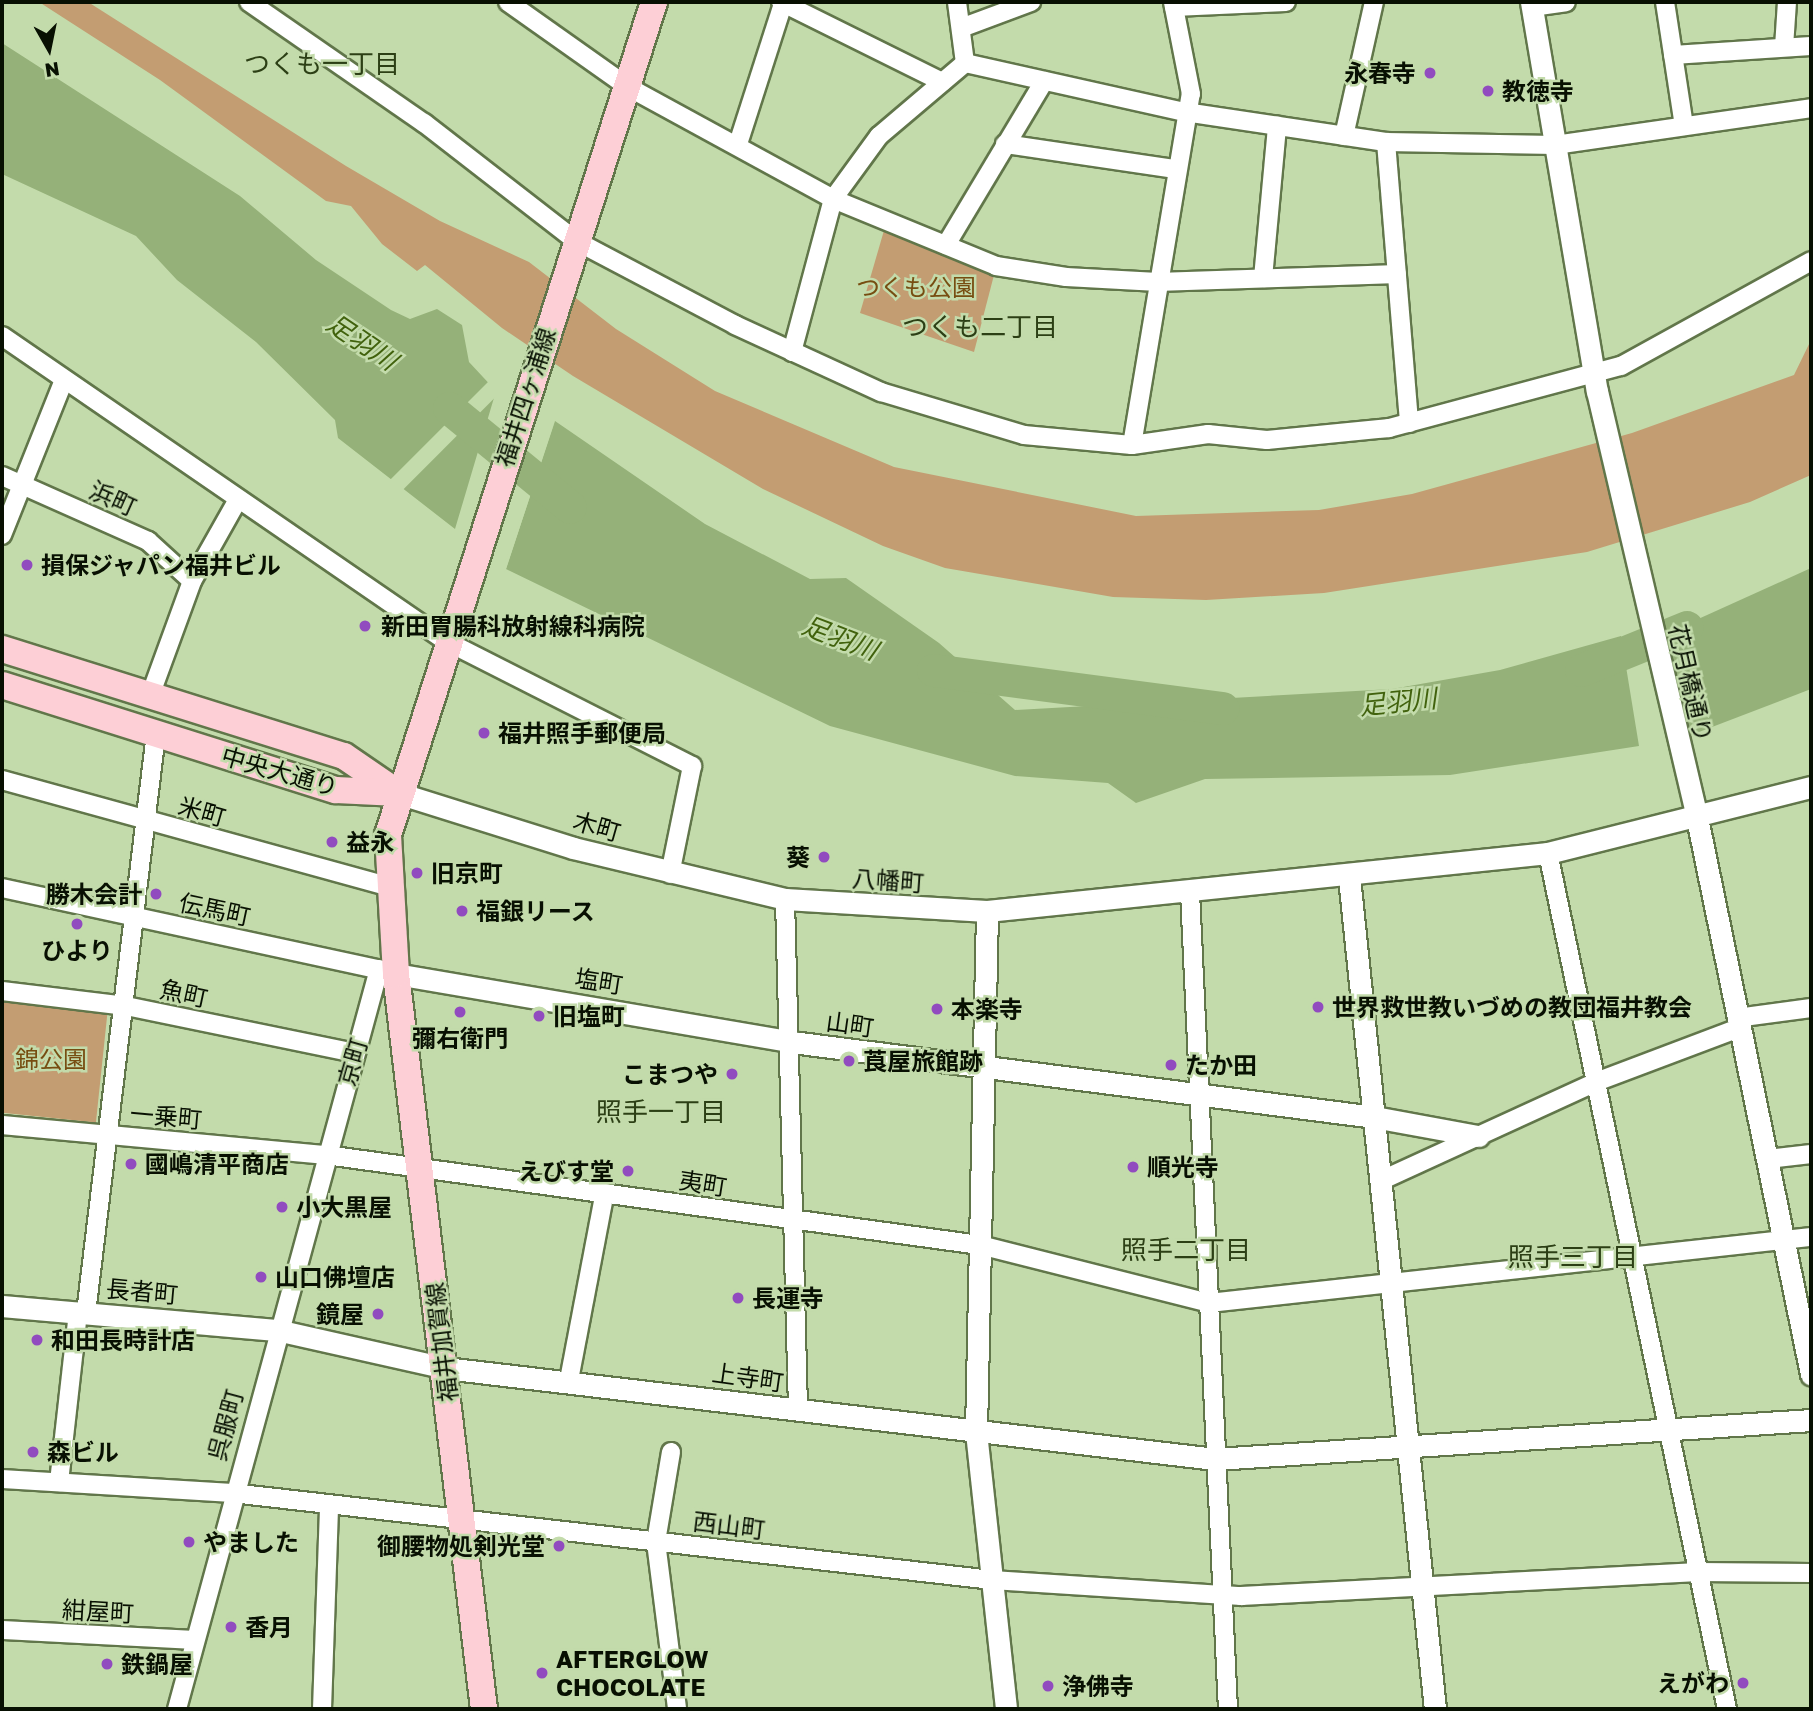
<!DOCTYPE html>
<html>
<head>
<meta charset="utf-8">
<style>
	body { margin:0 }
	#map { position:relative; width:1813px; height:1711px; overflow:hidden; background:#c3dbab; font-family:"Golos Text","Noto Sans JP",sans-serif }
	div>[style] { position:absolute }
	[style*='--x'] { left:calc(var(--x)*1px); top:calc(var(--y)*1px); width:calc(var(--w)*1px); rotate:calc(var(--a)*1deg) }
	.green>* { inset:0; background:#c39d72; transform-origin:0 0 }
	.water>* { inset:0; background:#95b179 }
	.pier>* { inset:0; background:#c3dbab; transform-origin:0 0 }
	.river>* { height:33px; margin:-16.5px; padding:0 16.5px; transform-origin:16.5px; border-radius:16.5px; background:#95b179 }
	.roads { filter:drop-shadow(2px 0 #61764a) drop-shadow(-2px 0 #61764a) drop-shadow(0 2px #61764a) drop-shadow(0 -2px #61764a) }
	.minor>* { height:18px; margin:-9px; padding:0 9px; transform-origin:9px; border-radius:9px; background:#fff }
	.tertiary>* { height:21px; margin:-10.5px; padding:0 10.5px; transform-origin:10.5px; border-radius:10.5px; background:#fff }
	.primary>* { height:26px; margin:-13px; padding:0 13px; transform-origin:13px; border-radius:13px; background:#fdcfd6 }
	.dots>* { width:19px; height:19px; translate:-50% -50%; box-sizing:border-box; border:4px solid #c3dbab; border-radius:50% }
	span { translate:-50% -50%; white-space:nowrap; text-align:center; line-height:1.15; -webkit-text-stroke:5px #c3dbab; paint-order:stroke }
	.poi-label { font-size:24px; color:#081002; font-weight:700 }
	.right { translate:-100% -50%; text-align:right }
	.left { translate:0 -50%; text-align:left }
	.park-label { font-size:24px; color:#774d11 }
	.street-label { font-size:24px; color:#081002 }
	.neighbourhood-label { font-size:26px; color:#2c3f15 }
	.water-label { font-size:26px; color:#41620d; font-style:italic }
	.frame { position:absolute; inset:0; border:4px solid #081002; pointer-events:none }
	.north { position:absolute; left:14px; top:14px; width:70px; height:70px; -webkit-text-stroke:5px #c3dbab; paint-order:stroke; rotate:171deg; font-size:19px; font-weight:700; line-height:28px; text-align:center; color:#081002 }
	.north::after { content:''; display:block; margin:auto; width:24px; height:32px; background:#081002; clip-path:polygon(50% 0,100% 100%,50% 72%,0 100%) }
</style>
</head>
<body>
<div id="map">
	<div class="green">
		<div style="clip-path:polygon(39px 2px,88px 2px,346px 166px,440px 221px,529px 262px,616px 329px,715px 391px,894px 467px,1136px 516px,1319px 510px,1412px 494px,1632px 433px,1794px 375px,1811px 340px,1811px 475px,1750px 502px,1587px 552px,1324px 593px,1206px 600px,1113px 597px,945px 568px,883px 546px,763px 489px,573px 376px,502px 328px,425px 265px,417px 271px,382px 244px,351px 206px,326px 201px,160px 80px)"></div>
		<div style="clip-path:polygon(885px 227px,994px 275px,974px 352px,860px 313px)"></div>
		<div style="left:2px;top:1002px;width:106px;height:110px;rotate:6deg"></div>
	</div>
	<div class="water">
		<div style="clip-path:polygon(2px 43px,240px 196px,316px 260px,391px 310px,410px 319px,437px 309px,462px 325px,469px 362px,496px 391px,455px 529px,338px 438px,335px 420px,256px 342px,177px 280px,136px 236px,2px 174px)"></div>
		<div style="clip-path:polygon(555px 421px,705px 524px,810px 579px,846px 578px,939px 643px,1015px 710px,1392px 689px,1500px 670px,1621px 636px,1639px 746px,1450px 775px,1205px 779px,1136px 803px,1108px 783px,1015px 776px,830px 726px,506px 569px)"></div>
		<div style="clip-path:polygon(1811px 568px,1811px 689px,1678px 740px,1654px 639px)"></div>
	</div>
	<div class="pier">
		<div style="left:489px;top:381px;width:16px;height:150px;rotate:45deg"></div>
		<div style="clip-path:polygon(556px 417px,506px 569px,505px 573px,503px 568px)"></div>
	</div>
	<div class="river">
		<div style="--x:449;--y:408;--w:156;--a:39.3"></div>
		<div style="--x:933;--y:670;--w:292;--a:7.5"></div>
		<div style="--x:1581;--y:670;--w:114;--a:-22.1"></div>
	</div>
	<div class="roads">
		<div class="minor">
			<div style="--x:249;--y:2;--w:213;--a:34.7"></div>
			<div style="--x:424;--y:123;--w:192;--a:37.8"></div>
			<div style="--x:576;--y:241;--w:180;--a:27.8"></div>
			<div style="--x:735;--y:325;--w:161;--a:24.7"></div>
			<div style="--x:881;--y:392;--w:149;--a:16.7"></div>
			<div style="--x:1024;--y:435;--w:108;--a:5.3"></div>
			<div style="--x:1132;--y:445;--w:77;--a:-8.2"></div>
			<div style="--x:1208;--y:434;--w:59;--a:5.8"></div>
			<div style="--x:1267;--y:440;--w:123;--a:-5.6"></div>
			<div style="--x:1389;--y:428;--w:240;--a:-15"></div>
			<div style="--x:1621;--y:366;--w:217;--a:-28.9"></div>
			<div style="--x:508;--y:2;--w:147;--a:35.3"></div>
			<div style="--x:628;--y:87;--w:234;--a:28.6"></div>
			<div style="--x:833;--y:199;--w:176;--a:22.3"></div>
			<div style="--x:996;--y:266;--w:71;--a:8.9"></div>
			<div style="--x:1066;--y:277;--w:92;--a:3.1"></div>
			<div style="--x:1158;--y:282;--w:239;--a:-1.9"></div>
			<div style="--x:781;--y:2;--w:180;--a:26.4"></div>
			<div style="--x:1665;--y:2;--w:125;--a:81.3"></div>
			<div style="--x:1174;--y:7;--w:112;--a:-2.6"></div>
			<div style="--x:1532;--y:7;--w:34;--a:-8"></div>
			<div style="--x:961;--y:28;--w:75;--a:-20.4"></div>
			<div style="--x:1784;--y:47;--w:45;--a:-86.2"></div>
			<div style="--x:1673;--y:55;--w:138;--a:-3.7"></div>
			<div style="--x:965;--y:63;--w:225;--a:12.6"></div>
			<div style="--x:1185;--y:112;--w:203;--a:8.5"></div>
			<div style="--x:1386;--y:142;--w:169;--a:1"></div>
			<div style="--x:1555;--y:145;--w:259;--a:-8.2"></div>
			<div style="--x:1344;--y:136;--w:137;--a:-77.4"></div>
			<div style="--x:1386;--y:142;--w:282;--a:85.3"></div>
			<div style="--x:738;--y:144;--w:144;--a:-72.2"></div>
			<div style="--x:1005;--y:144;--w:172;--a:8.4"></div>
			<div style="--x:946;--y:245;--w:191;--a:-59.1"></div>
			<div style="--x:1263;--y:278;--w:153;--a:-84.7"></div>
			<div style="--x:2;--y:336;--w:539;--a:34.49"></div>
			<div style="--x:446;--y:641;--w:276;--a:26.9"></div>
			<div style="--x:692;--y:766;--w:110;--a:101.5"></div>
			<div style="--x:792;--y:352;--w:158;--a:-75"></div>
			<div style="--x:833;--y:199;--w:78;--a:-53.9"></div>
			<div style="--x:879;--y:136;--w:113;--a:-40.3"></div>
			<div style="--x:965;--y:63;--w:62;--a:-97.5"></div>
			<div style="--x:1132;--y:445;--w:356;--a:-80.5"></div>
			<div style="--x:1191;--y:94;--w:94;--a:-101.1"></div>
			<div style="--x:2;--y:476;--w:160;--a:24"></div>
			<div style="--x:148;--y:541;--w:59;--a:42.3"></div>
			<div style="--x:2;--y:535;--w:167;--a:-68.2"></div>
			<div style="--x:150;--y:696;--w:122;--a:-69.9"></div>
			<div style="--x:192;--y:581;--w:92;--a:-60.6"></div>
			<div style="--x:2;--y:780;--w:402;--a:15.4"></div>
			<div style="--x:1548;--y:853;--w:875;--a:78.19"></div>
			<div style="--x:2;--y:888;--w:397;--a:12.2"></div>
			<div style="--x:1190;--y:892;--w:818;--a:87.34"></div>
			<div style="--x:785;--y:899;--w:511;--a:88.54"></div>
			<div style="--x:2;--y:991;--w:125;--a:6.9"></div>
			<div style="--x:126;--y:1006;--w:233;--a:11.6"></div>
			<div style="--x:1737;--y:1018;--w:75;--a:-7.7"></div>
			<div style="--x:2;--y:1125;--w:325;--a:5.3"></div>
			<div style="--x:326;--y:1155;--w:660;--a:7.84"></div>
			<div style="--x:980;--y:1245;--w:236;--a:14.2"></div>
			<div style="--x:1209;--y:1303;--w:606;--a:-6.26"></div>
			<div style="--x:1768;--y:1159;--w:43;--a:-6.6"></div>
			<div style="--x:1380;--y:1181;--w:238;--a:-24.6"></div>
			<div style="--x:1596;--y:1082;--w:153;--a:-20.7"></div>
			<div style="--x:86;--y:1313;--w:583;--a:-83.11"></div>
			<div style="--x:569;--y:1380;--w:191;--a:-79.2"></div>
			<div style="--x:671;--y:1452;--w:91;--a:99.5"></div>
			<div style="--x:656;--y:1542;--w:168;--a:82.8"></div>
			<div style="--x:2;--y:1479;--w:230;--a:3.5"></div>
			<div style="--x:232;--y:1493;--w:765;--a:6.53"></div>
			<div style="--x:992;--y:1580;--w:250;--a:3.7"></div>
			<div style="--x:1241;--y:1596;--w:458;--a:-3"></div>
			<div style="--x:1698;--y:1572;--w:113;--a:0.5"></div>
			<div style="--x:59;--y:1482;--w:171;--a:-83.6"></div>
			<div style="--x:2;--y:1630;--w:189;--a:3"></div>
			<div style="--x:177;--y:1709;--w:767;--a:-74.73"></div>
			<div style="--x:322;--y:1709;--w:204;--a:-88"></div>
		</div>
		<div class="tertiary">
			<div style="--x:1531;--y:2;--w:395;--a:80.4"></div>
			<div style="--x:1597;--y:391;--w:439;--a:76.8"></div>
			<div style="--x:1697;--y:818;--w:568;--a:78.41"></div>
			<div style="--x:398;--y:793;--w:183;--a:17.4"></div>
			<div style="--x:573;--y:848;--w:218;--a:13.5"></div>
			<div style="--x:785;--y:899;--w:202;--a:3.4"></div>
			<div style="--x:987;--y:911;--w:564;--a:-5.9"></div>
			<div style="--x:1548;--y:853;--w:271;--a:-14.1"></div>
			<div style="--x:1349;--y:877;--w:836;--a:84.1"></div>
			<div style="--x:987;--y:911;--w:521;--a:91.21"></div>
			<div style="--x:976;--y:1432;--w:279;--a:83.8"></div>
			<div style="--x:396;--y:974;--w:402;--a:9.7"></div>
			<div style="--x:792;--y:1042;--w:587;--a:7.34"></div>
			<div style="--x:1374;--y:1117;--w:106;--a:10.4"></div>
			<div style="--x:2;--y:1306;--w:276;--a:5"></div>
			<div style="--x:277;--y:1330;--w:172;--a:12.7"></div>
			<div style="--x:445;--y:1368;--w:775;--a:6.74"></div>
			<div style="--x:1215;--y:1459;--w:597;--a:-3.74"></div>
		</div>
		<div class="primary">
			<div style="--x:2;--y:649;--w:358;--a:17.4"></div>
			<div style="--x:344;--y:756;--w:65;--a:34.4"></div>
			<div style="--x:2;--y:685;--w:350;--a:17.5"></div>
			<div style="--x:336;--y:790;--w:62;--a:2.8"></div>
			<div style="--x:484;--y:1709;--w:740;--a:-96.83"></div>
			<div style="--x:396;--y:974;--w:139;--a:-93.3"></div>
			<div style="--x:388;--y:835;--w:874;--a:-72.29"></div>
		</div>
	</div>
	<div class="dots">
		<div style="left:1430px;top:73px;background:#914bbf"></div>
		<div style="left:1488px;top:91px;background:#914bbf"></div>
		<div style="left:27px;top:565px;background:#914bbf"></div>
		<div style="left:365px;top:626px;background:#914bbf"></div>
		<div style="left:484px;top:733px;background:#914bbf"></div>
		<div style="left:332px;top:842px;background:#914bbf"></div>
		<div style="left:824px;top:857px;background:#914bbf"></div>
		<div style="left:417px;top:873px;background:#914bbf"></div>
		<div style="left:156px;top:894px;background:#914bbf"></div>
		<div style="left:462px;top:911px;background:#914bbf"></div>
		<div style="left:77px;top:924px;background:#914bbf"></div>
		<div style="left:1318px;top:1007px;background:#914bbf"></div>
		<div style="left:937px;top:1009px;background:#914bbf"></div>
		<div style="left:460px;top:1012px;background:#914bbf"></div>
		<div style="left:539px;top:1016px;background:#914bbf"></div>
		<div style="left:849px;top:1061px;background:#914bbf"></div>
		<div style="left:1171px;top:1065px;background:#914bbf"></div>
		<div style="left:732px;top:1074px;background:#914bbf"></div>
		<div style="left:131px;top:1164px;background:#914bbf"></div>
		<div style="left:1133px;top:1167px;background:#914bbf"></div>
		<div style="left:628px;top:1171px;background:#914bbf"></div>
		<div style="left:282px;top:1207px;background:#914bbf"></div>
		<div style="left:261px;top:1277px;background:#914bbf"></div>
		<div style="left:738px;top:1298px;background:#914bbf"></div>
		<div style="left:378px;top:1314px;background:#914bbf"></div>
		<div style="left:37px;top:1340px;background:#914bbf"></div>
		<div style="left:33px;top:1452px;background:#914bbf"></div>
		<div style="left:189px;top:1542px;background:#914bbf"></div>
		<div style="left:559px;top:1546px;background:#914bbf"></div>
		<div style="left:231px;top:1627px;background:#914bbf"></div>
		<div style="left:107px;top:1664px;background:#914bbf"></div>
		<div style="left:542px;top:1673px;background:#914bbf"></div>
		<div style="left:1743px;top:1683px;background:#914bbf"></div>
		<div style="left:1048px;top:1686px;background:#914bbf"></div>
	</div>
	<div class="poi-label">
		<span class="right" style="left:1416px;top:73px">永春寺</span>
		<span class="left" style="left:1502px;top:91px">教徳寺</span>
		<span class="left" style="left:41px;top:565px">損保ジャパン福井ビル</span>
		<span class="left" style="left:381px;top:626px">新田胃腸科放射線科病院</span>
		<span class="left" style="left:498px;top:733px">福井照手郵便局</span>
		<span class="left" style="left:346px;top:842px">益永</span>
		<span class="right" style="left:810px;top:857px">葵</span>
		<span class="left" style="left:431px;top:873px">旧京町</span>
		<span class="right" style="left:142px;top:894px">勝木会計</span>
		<span class="left" style="left:476px;top:911px">福銀リース</span>
		<span style="left:77px;top:950px">ひより</span>
		<span class="left" style="left:1332px;top:1007px">世界救世教いづめの教団福井教会</span>
		<span class="left" style="left:951px;top:1009px">本楽寺</span>
		<span class="left" style="left:553px;top:1016px">旧塩町</span>
		<span style="left:460px;top:1038px">彌右衛門</span>
		<span class="left" style="left:863px;top:1061px">莨屋旅館跡</span>
		<span class="left" style="left:1185px;top:1065px">たか田</span>
		<span class="right" style="left:718px;top:1074px">こまつや</span>
		<span class="left" style="left:145px;top:1164px">國嶋清平商店</span>
		<span class="left" style="left:1147px;top:1167px">順光寺</span>
		<span class="right" style="left:614px;top:1171px">えびす堂</span>
		<span class="left" style="left:296px;top:1207px">小大黒屋</span>
		<span class="left" style="left:275px;top:1277px">山口佛壇店</span>
		<span class="left" style="left:752px;top:1298px">長運寺</span>
		<span class="right" style="left:364px;top:1314px">鏡屋</span>
		<span class="left" style="left:51px;top:1340px">和田長時計店</span>
		<span class="left" style="left:47px;top:1452px">森ビル</span>
		<span class="left" style="left:203px;top:1542px">やました</span>
		<span class="right" style="left:545px;top:1546px">御腰物処剣光堂</span>
		<span class="left" style="left:245px;top:1627px">香月</span>
		<span class="left" style="left:556px;top:1673px">AFTERGLOW<br>CHOCOLATE</span>
		<span class="left" style="left:121px;top:1664px">鉄鍋屋</span>
		<span class="right" style="left:1729px;top:1683px">えがわ</span>
		<span class="left" style="left:1062px;top:1686px">浄佛寺</span>
	</div>
	<div class="park-label">
		<span style="left:916px;top:287px">つくも公園</span>
		<span style="left:51px;top:1059px">錦公園</span>
	</div>
	<div class="street-label">
		<span style="left:525px;top:397px;rotate:-72deg">福井四ヶ浦線</span>
		<span style="left:113px;top:498px;rotate:24deg">浜町</span>
		<span style="left:1691px;top:683px;rotate:77deg">花月橋通り</span>
		<span style="left:280px;top:771px;rotate:16deg">中央大通り</span>
		<span style="left:202px;top:811px;rotate:16deg">米町</span>
		<span style="left:597px;top:826px;rotate:16deg">木町</span>
		<span style="left:888px;top:880px;rotate:4deg">八幡町</span>
		<span style="left:215px;top:909px;rotate:12deg">伝馬町</span>
		<span style="left:599px;top:981px;rotate:9deg">塩町</span>
		<span style="left:184px;top:993px;rotate:12deg">魚町</span>
		<span style="left:850px;top:1024px;rotate:8deg">山町</span>
		<span style="left:352px;top:1062px;rotate:-74deg">京町</span>
		<span style="left:166px;top:1116px;rotate:5deg">一乗町</span>
		<span style="left:703px;top:1183px;rotate:9deg">夷町</span>
		<span style="left:142px;top:1291px;rotate:5deg">長者町</span>
		<span style="left:441px;top:1342px;rotate:-97deg">福井加賀線</span>
		<span style="left:748px;top:1377px;rotate:8deg">上寺町</span>
		<span style="left:225px;top:1425px;rotate:-75deg">呉服町</span>
		<span style="left:729px;top:1525px;rotate:7deg">西山町</span>
		<span style="left:98px;top:1611px;rotate:3deg">紺屋町</span>
	</div>
	<div class="neighbourhood-label">
		<span style="left:322px;top:64px">つくも一丁目</span>
		<span style="left:980px;top:327px">つくも二丁目</span>
		<span style="left:661px;top:1112px">照手一丁目</span>
		<span style="left:1186px;top:1250px">照手二丁目</span>
		<span style="left:1573px;top:1257px">照手三丁目</span>
	</div>
	<div class="water-label">
		<span style="left:362px;top:342px;rotate:34deg">足羽川</span>
		<span style="left:840px;top:638px;rotate:21deg">足羽川</span>
		<span style="left:1398px;top:702px;rotate:-6deg">足羽川</span>
	</div>
	<div class="frame"></div>
	<div class="north">N</div>
</div>
</body>
</html>
